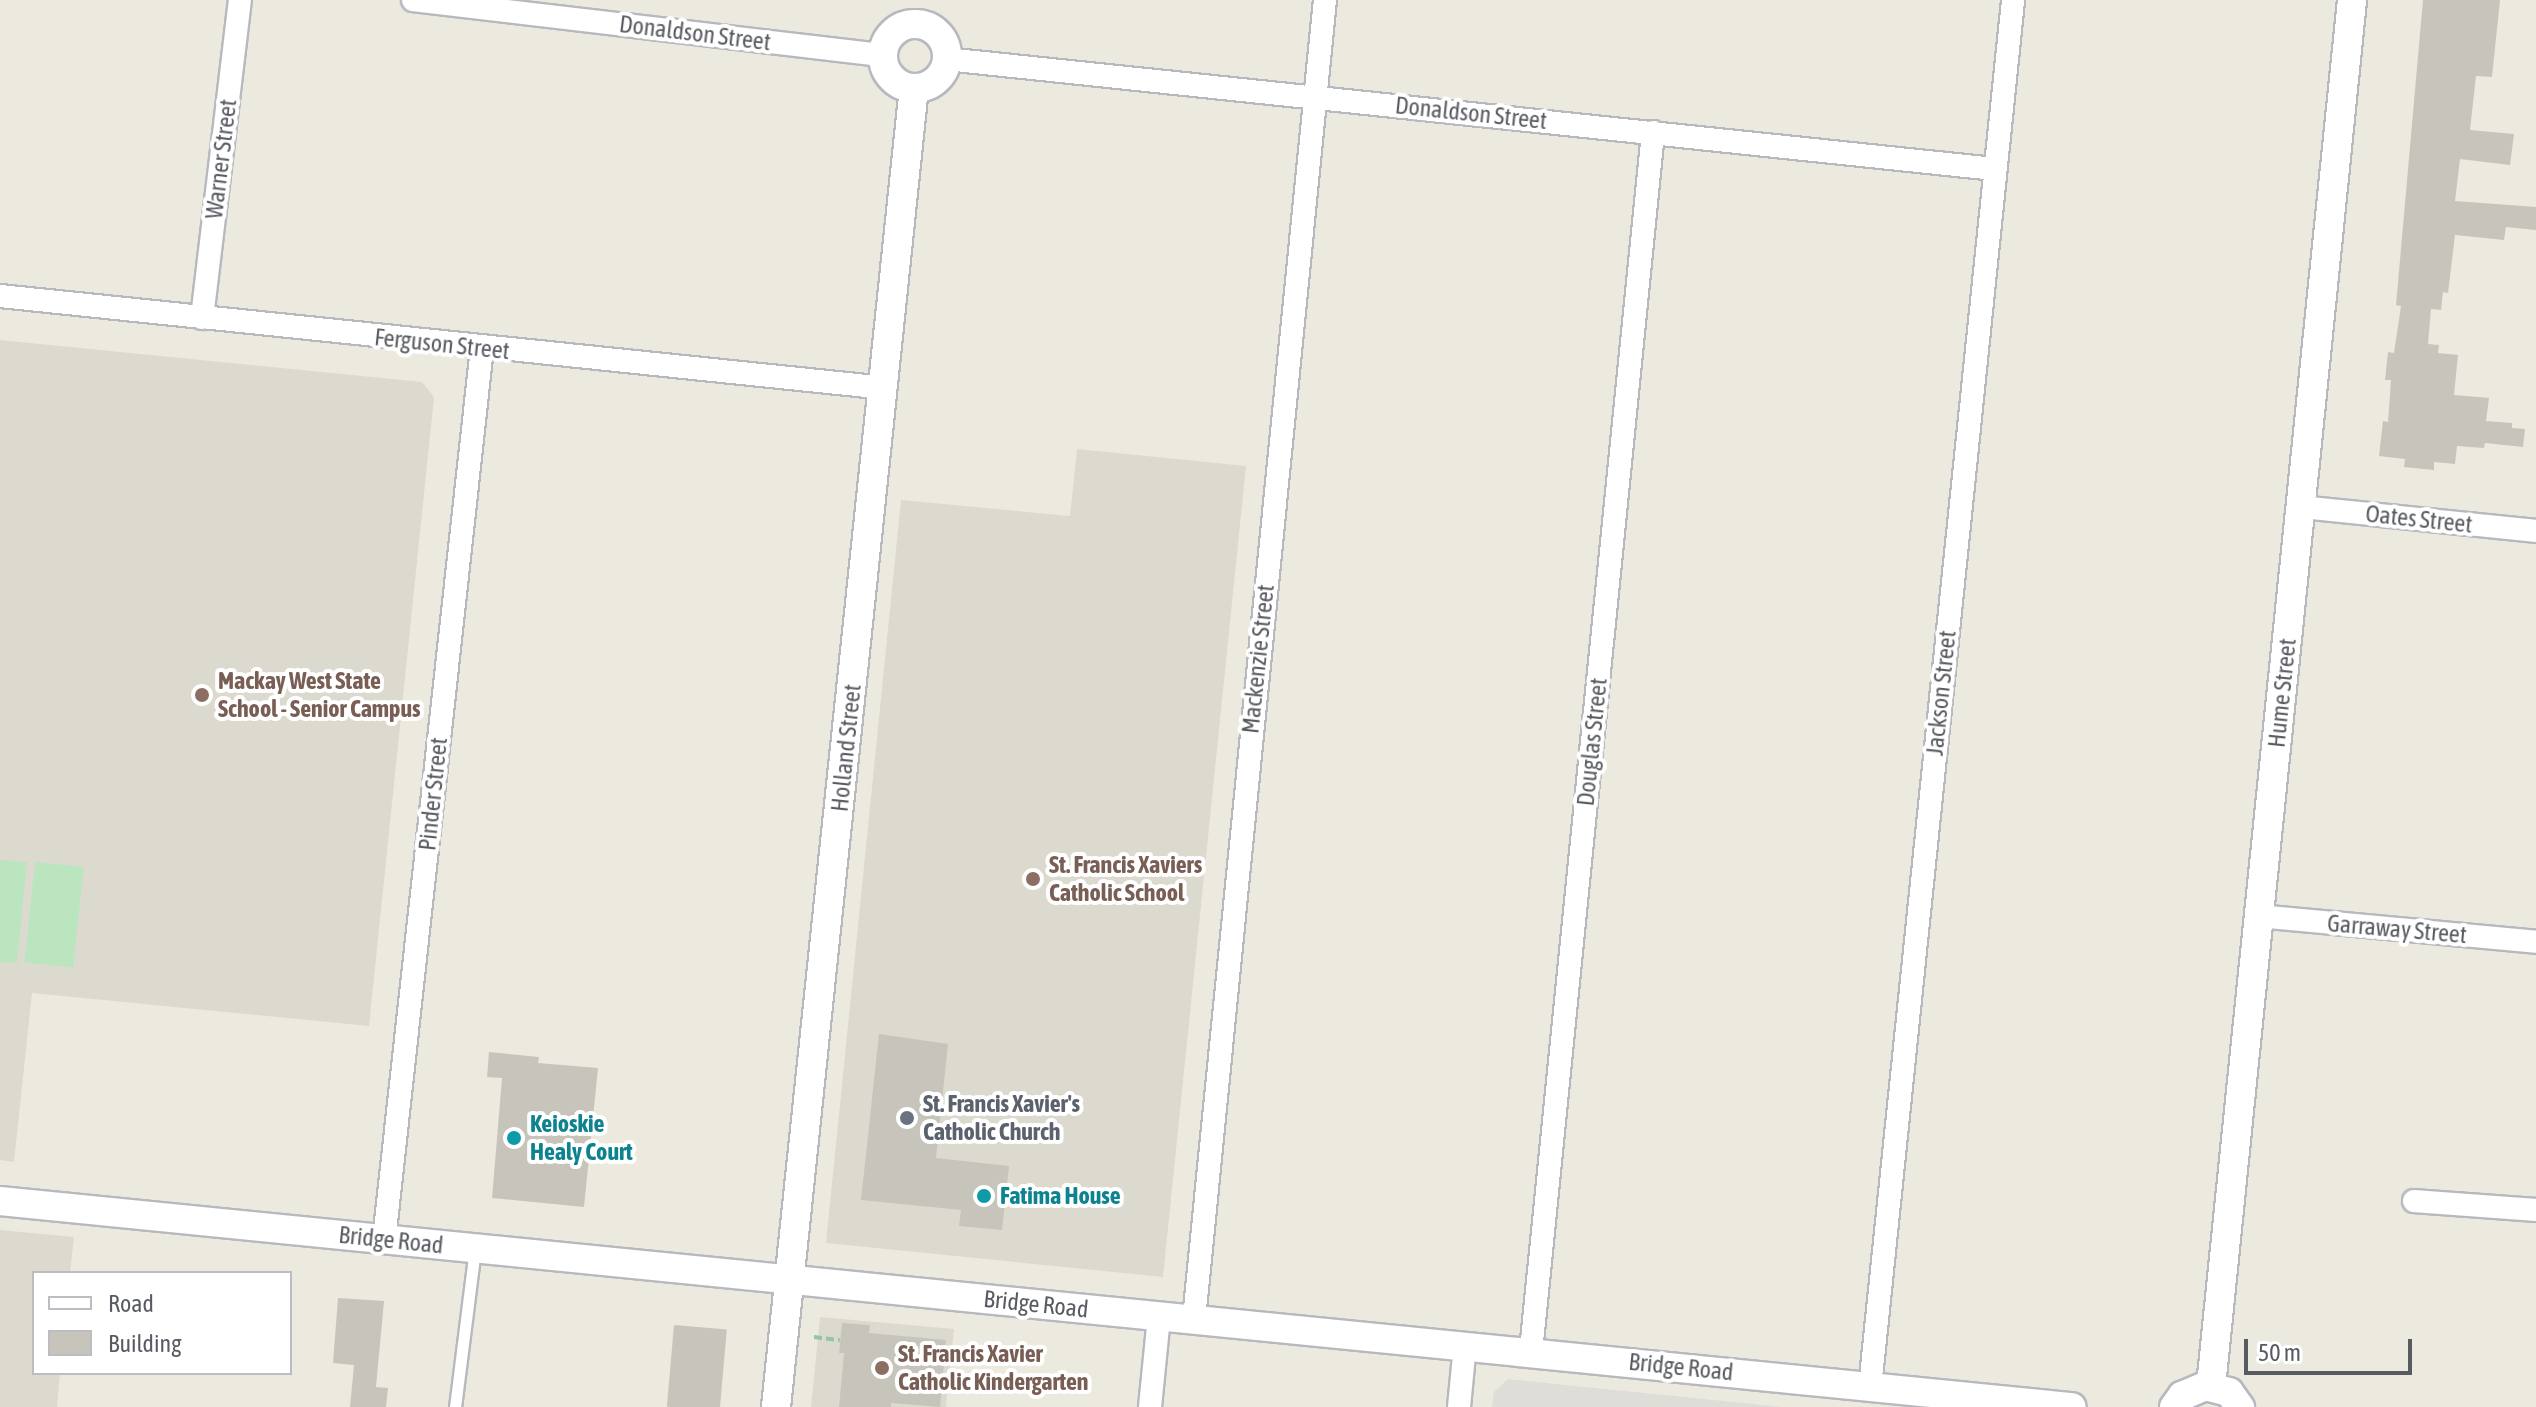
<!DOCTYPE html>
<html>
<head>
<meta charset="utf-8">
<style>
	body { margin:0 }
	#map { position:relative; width:2536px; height:1407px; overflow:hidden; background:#eceadf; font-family:"Asap Condensed",sans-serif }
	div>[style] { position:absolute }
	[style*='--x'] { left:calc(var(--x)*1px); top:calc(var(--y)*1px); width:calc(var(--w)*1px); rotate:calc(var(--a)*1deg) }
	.industrial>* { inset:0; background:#dfddd7 }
	.education>* { inset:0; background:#dcdace }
	.green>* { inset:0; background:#bae5bf; transform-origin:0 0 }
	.building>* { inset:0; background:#c7c4bc; transform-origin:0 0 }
	.path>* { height:4px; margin-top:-2px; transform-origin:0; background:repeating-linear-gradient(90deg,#93c6a7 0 8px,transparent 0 12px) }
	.roads { filter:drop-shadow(2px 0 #b7b9bf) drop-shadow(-2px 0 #b7b9bf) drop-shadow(0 2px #b7b9bf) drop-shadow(0 -2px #b7b9bf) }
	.service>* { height:11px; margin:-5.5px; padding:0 5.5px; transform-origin:5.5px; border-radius:5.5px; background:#fff }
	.minor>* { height:22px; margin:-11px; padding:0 11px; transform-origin:11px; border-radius:11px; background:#fff }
	.tertiary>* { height:28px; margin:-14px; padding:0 14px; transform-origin:14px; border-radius:14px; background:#fff }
	.tertiary>.ring { margin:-14px; padding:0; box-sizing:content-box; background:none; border:28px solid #fff; border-radius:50% }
	.dots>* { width:22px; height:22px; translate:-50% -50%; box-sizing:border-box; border:4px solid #fff; border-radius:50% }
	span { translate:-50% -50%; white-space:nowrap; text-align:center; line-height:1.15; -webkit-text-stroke:8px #fff; paint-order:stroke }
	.street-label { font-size:24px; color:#585b61 }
	.education-label { font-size:24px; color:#785e54; font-weight:700 }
	.left { translate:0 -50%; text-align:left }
	.worship-label { font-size:24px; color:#5b616d; font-weight:700 }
	.culture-label { font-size:24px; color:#0d838f; font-weight:700 }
	.legend { position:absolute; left:32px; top:1271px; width:260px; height:104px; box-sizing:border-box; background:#fff; border:2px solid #bcbdc0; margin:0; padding:10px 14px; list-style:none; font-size:24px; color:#585b61 }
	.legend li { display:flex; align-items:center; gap:16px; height:40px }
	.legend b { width:40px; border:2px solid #bcbdc0 }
	.scale { position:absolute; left:2244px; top:1339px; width:168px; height:36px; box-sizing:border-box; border:4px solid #585b61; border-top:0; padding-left:10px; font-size:24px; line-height:28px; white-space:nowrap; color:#585b61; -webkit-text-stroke:6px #fff; paint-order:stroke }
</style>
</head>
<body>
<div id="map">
	<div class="industrial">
		<div style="clip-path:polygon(1508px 1379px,1783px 1407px,1492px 1407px,1494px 1392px)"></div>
	</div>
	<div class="education">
		<div style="clip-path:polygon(0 340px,422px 382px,434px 397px,369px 1026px,32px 993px,14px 1162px,0 1160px)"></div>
		<div style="clip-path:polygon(1077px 449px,1246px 466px,1163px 1277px,826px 1243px,901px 500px,1070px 516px)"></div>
		<div style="clip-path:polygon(0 1230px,74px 1237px,70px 1273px,34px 1273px,34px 1373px,60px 1373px,57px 1407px,0 1407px)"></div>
		<div style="clip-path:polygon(820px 1317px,954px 1329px,946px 1407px,811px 1407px)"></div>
	</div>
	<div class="green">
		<div style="clip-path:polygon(0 860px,27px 862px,17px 963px,0 962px)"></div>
		<div style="left:35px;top:862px;width:49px;height:101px;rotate:6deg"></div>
	</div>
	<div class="building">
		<div style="clip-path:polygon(2423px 0,2500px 0,2492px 77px,2476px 76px,2470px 130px,2514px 134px,2510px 165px,2460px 159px,2455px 201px,2536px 207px,2536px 230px,2506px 227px,2504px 240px,2455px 235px,2448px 293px,2443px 292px,2441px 310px,2431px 309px,2428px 344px,2439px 345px,2438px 353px,2458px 355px,2454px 395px,2489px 398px,2486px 421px,2512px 423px,2512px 428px,2525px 429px,2523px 447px,2485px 443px,2484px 448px,2457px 446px,2455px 464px,2434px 462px,2434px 470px,2404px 467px,2405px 459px,2379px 456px,2383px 421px,2388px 422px,2391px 380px,2385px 380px,2388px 352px,2394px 353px,2401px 306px,2396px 305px)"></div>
		<div style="clip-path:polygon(879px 1034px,948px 1044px,936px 1158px,1009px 1166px,1002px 1230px,959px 1226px,961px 1210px,861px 1200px)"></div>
		<div style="clip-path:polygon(489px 1052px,539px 1057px,538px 1063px,598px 1068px,584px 1207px,492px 1198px,502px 1078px,487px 1077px)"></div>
		<div style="clip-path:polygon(338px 1298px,384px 1301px,376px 1387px,388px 1388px,386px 1407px,350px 1407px,354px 1365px,333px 1363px)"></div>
		<div style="clip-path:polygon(842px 1323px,870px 1325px,869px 1333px,946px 1340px,940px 1407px,891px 1403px,891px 1407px,839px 1407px,844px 1353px,839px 1353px)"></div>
		<div style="left:674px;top:1325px;width:53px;height:82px;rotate:5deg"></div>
	</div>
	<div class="path">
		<div style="--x:814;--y:1337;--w:26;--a:7"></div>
	</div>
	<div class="roads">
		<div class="service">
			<div style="--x:455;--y:1407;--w:159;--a:-82.8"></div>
		</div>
		<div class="minor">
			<div style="--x:413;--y:0;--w:473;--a:6.7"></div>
			<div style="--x:946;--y:59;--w:1054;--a:5.99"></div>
			<div style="--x:0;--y:296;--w:890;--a:5.93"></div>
			<div style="--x:202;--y:318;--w:320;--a:-83.2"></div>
			<div style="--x:2301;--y:507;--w:236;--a:5.8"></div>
			<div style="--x:2258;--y:916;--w:279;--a:5.3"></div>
			<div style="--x:2414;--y:1201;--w:122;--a:4.2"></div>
			<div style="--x:384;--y:1240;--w:897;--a:-83.73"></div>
			<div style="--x:1194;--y:1319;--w:1325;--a:-84.33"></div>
			<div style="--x:1531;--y:1351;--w:1225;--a:-84.28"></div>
			<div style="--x:1870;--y:1387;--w:1394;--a:-84.11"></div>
			<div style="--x:1150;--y:1407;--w:90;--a:-84.3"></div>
			<div style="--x:1459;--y:1407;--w:62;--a:-84.5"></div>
		</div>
		<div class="tertiary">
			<div class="ring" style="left:883px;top:24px;width:36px;height:36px"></div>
			<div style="--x:0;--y:1201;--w:2082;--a:5.68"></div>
			<div style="--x:2211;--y:1386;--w:1393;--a:-84.19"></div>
			<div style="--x:776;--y:1407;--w:1326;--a:-84.03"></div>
			<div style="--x:2174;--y:1407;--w:14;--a:-54"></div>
			<div style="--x:2182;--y:1396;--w:25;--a:-23"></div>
			<div style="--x:2205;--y:1386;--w:25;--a:14"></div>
			<div style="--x:2229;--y:1392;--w:19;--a:54"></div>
		</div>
	</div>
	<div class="dots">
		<div style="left:202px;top:695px;background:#8d6e63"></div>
		<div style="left:1033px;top:879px;background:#8d6e63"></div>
		<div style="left:907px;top:1118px;background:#6b7280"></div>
		<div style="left:514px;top:1138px;background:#0f9aa8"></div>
		<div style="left:984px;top:1196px;background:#0f9aa8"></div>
		<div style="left:882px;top:1368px;background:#8d6e63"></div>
	</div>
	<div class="street-label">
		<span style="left:695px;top:33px;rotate:7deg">Donaldson Street</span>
		<span style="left:1471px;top:113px;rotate:6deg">Donaldson Street</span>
		<span style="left:221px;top:159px;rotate:-83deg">Warner Street</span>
		<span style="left:442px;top:344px;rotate:6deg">Ferguson Street</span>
		<span style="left:2419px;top:519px;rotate:6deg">Oates Street</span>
		<span style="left:1258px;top:659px;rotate:-84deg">Mackenzie Street</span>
		<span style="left:1941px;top:693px;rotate:-84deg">Jackson Street</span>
		<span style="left:2282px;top:693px;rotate:-84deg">Hume Street</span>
		<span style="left:1592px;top:742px;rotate:-84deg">Douglas Street</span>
		<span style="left:846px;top:748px;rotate:-84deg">Holland Street</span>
		<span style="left:433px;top:794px;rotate:-84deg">Pinder Street</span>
		<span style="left:2397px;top:929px;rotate:5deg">Garraway Street</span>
		<span style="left:391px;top:1240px;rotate:6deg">Bridge Road</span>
		<span style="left:1036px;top:1304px;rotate:6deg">Bridge Road</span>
		<span style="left:1681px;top:1367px;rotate:6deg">Bridge Road</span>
	</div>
	<div class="education-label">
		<span class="left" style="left:218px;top:695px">Mackay West State<br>School - Senior Campus</span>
		<span class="left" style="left:1049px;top:879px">St. Francis Xaviers<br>Catholic School</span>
		<span class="left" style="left:898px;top:1368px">St. Francis Xavier<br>Catholic Kindergarten</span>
	</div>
	<div class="worship-label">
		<span class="left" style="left:923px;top:1118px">St. Francis Xavier's<br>Catholic Church</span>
	</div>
	<div class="culture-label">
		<span class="left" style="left:530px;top:1138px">Keioskie<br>Healy Court</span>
		<span class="left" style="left:1000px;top:1196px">Fatima House</span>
	</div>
	<ul class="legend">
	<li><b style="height:10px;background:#fff"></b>Road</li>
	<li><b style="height:22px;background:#c7c4bc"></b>Building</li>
	</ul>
	<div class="scale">50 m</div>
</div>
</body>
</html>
